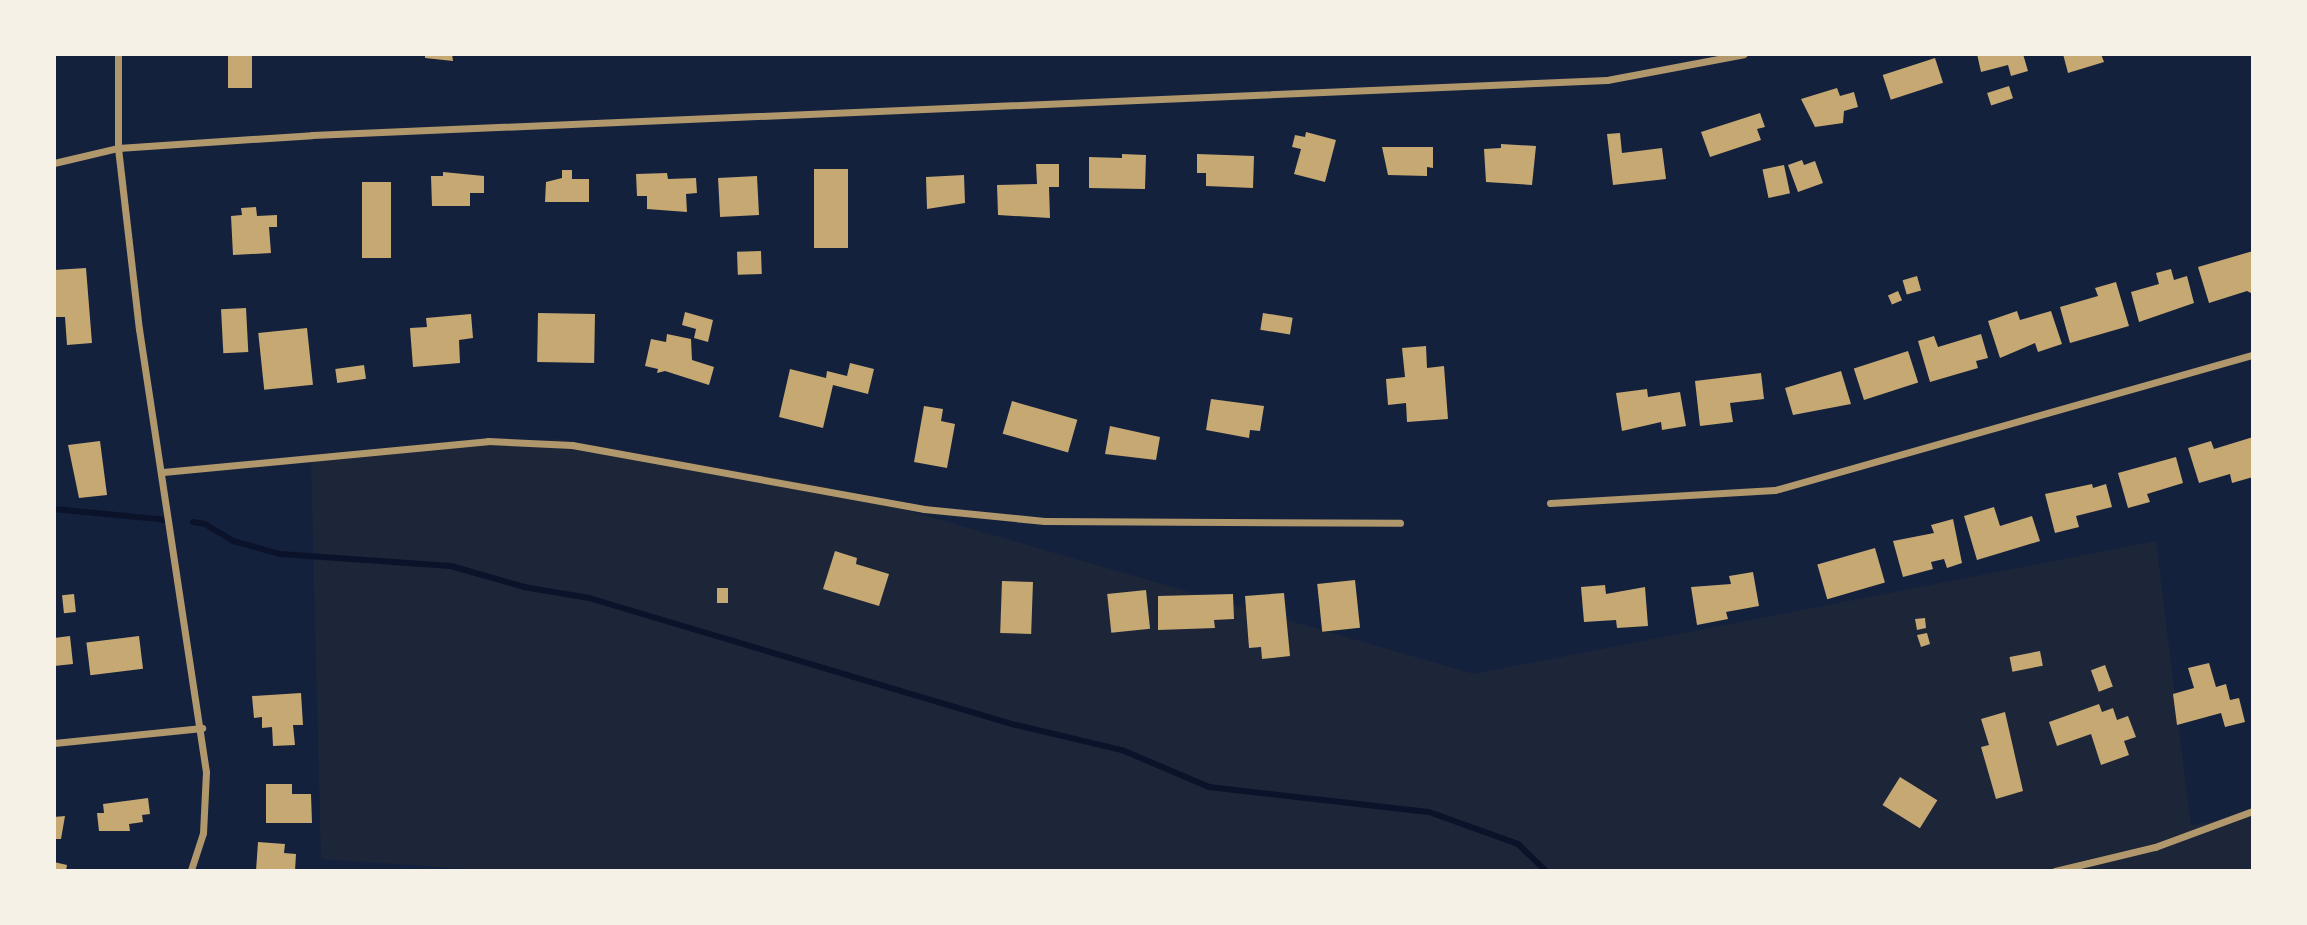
<!DOCTYPE html>
<html>
<head>
<meta charset="utf-8">
<style>
	body { margin:0 }
	#map { position:relative; width:2307px; height:925px; overflow:hidden; background:#14213d; font-family:"Source Sans 3",sans-serif }
	div>[style] { position:absolute }
	[style*='--x'] { left:calc(var(--x)*1px); top:calc(var(--y)*1px); width:calc(var(--w)*1px); rotate:calc(var(--a)*1deg) }
	.green>* { inset:0; background:#1d2539 }
	.stream>* { height:6px; margin:-3px; padding:0 3px; transform-origin:3px; border-radius:3px; background:#0b132b }
	.building>* { inset:0; background:#c6a872; transform-origin:0 0 }
	.minor>* { height:7px; margin:-3.5px; padding:0 3.5px; transform-origin:3.5px; border-radius:3.5px; background:#b1986c }
	span { translate:-50% -50%; white-space:nowrap; text-align:center; line-height:1.15; -webkit-text-stroke:6px #f6f1e7; paint-order:stroke }
	.frame { position:absolute; inset:0; border:56px solid #f6f1e7; pointer-events:none }
</style>
</head>
<body>
<div id="map">
	<div class="green">
		<div style="clip-path:polygon(558px 439px,823px 486px,1474px 674px,2156px 541px,2191px 825px,2253px 814px,2253px 871px,501px 871px,321px 859px,311px 461px)"></div>
	</div>
	<div class="stream">
		<div style="--x:54;--y:509;--w:115;--a:5.5"></div>
		<div style="--x:193;--y:522;--w:12;--a:9"></div>
		<div style="--x:205;--y:524;--w:33;--a:31"></div>
		<div style="--x:233;--y:541;--w:49;--a:15.5"></div>
		<div style="--x:280;--y:554;--w:171;--a:4"></div>
		<div style="--x:451;--y:566;--w:76;--a:16"></div>
		<div style="--x:524;--y:587;--w:66;--a:9.6"></div>
		<div style="--x:589;--y:598;--w:445;--a:16.6"></div>
		<div style="--x:1016;--y:725;--w:109;--a:13.3"></div>
		<div style="--x:1122;--y:750;--w:95;--a:23"></div>
		<div style="--x:1209;--y:787;--w:221;--a:6.5"></div>
		<div style="--x:1429;--y:812;--w:95;--a:19.8"></div>
		<div style="--x:1518;--y:844;--w:39;--a:44"></div>
	</div>
	<div class="building">
		<div style="left:228px;top:54px;width:24px;height:34px"></div>
		<div style="clip-path:polygon(425px 54px,452px 54px,453px 61px,425px 58px)"></div>
		<div style="clip-path:polygon(1977px 54px,2023px 54px,2028px 71px,2011px 76px,2008px 65px,1981px 72px)"></div>
		<div style="clip-path:polygon(2063px 54px,2101px 54px,2104px 62px,2068px 73px)"></div>
		<div style="left:1935px;top:58px;width:26px;height:55px;rotate:72deg"></div>
		<div style="left:2009px;top:86px;width:13px;height:23px;rotate:72deg"></div>
		<div style="clip-path:polygon(1837px 88px,1840px 96px,1854px 92px,1858px 107px,1844px 111px,1843px 123px,1815px 127px,1801px 99px)"></div>
		<div style="clip-path:polygon(1760px 113px,1765px 127px,1757px 129px,1761px 140px,1710px 157px,1701px 132px)"></div>
		<div style="clip-path:polygon(1306px 132px,1336px 140px,1325px 182px,1294px 174px,1301px 149px,1292px 147px,1295px 135px,1305px 137px)"></div>
		<div style="clip-path:polygon(1620px 133px,1622px 153px,1662px 148px,1666px 179px,1613px 185px,1607px 134px)"></div>
		<div style="clip-path:polygon(1501px 144px,1536px 146px,1532px 185px,1486px 182px,1484px 149px,1501px 148px)"></div>
		<div style="clip-path:polygon(1382px 147px,1433px 147px,1433px 168px,1427px 167px,1427px 176px,1388px 175px)"></div>
		<div style="clip-path:polygon(1122px 154px,1146px 155px,1145px 189px,1089px 188px,1089px 157px,1122px 158px)"></div>
		<div style="clip-path:polygon(1197px 154px,1254px 156px,1253px 188px,1206px 186px,1206px 173px,1197px 173px)"></div>
		<div style="clip-path:polygon(1802px 160px,1804px 165px,1815px 161px,1823px 183px,1798px 192px,1788px 165px)"></div>
		<div style="clip-path:polygon(1036px 164px,1059px 164px,1059px 187px,1049px 187px,1050px 218px,998px 215px,997px 185px,1037px 184px)"></div>
		<div style="left:1784px;top:165px;width:29px;height:22px;rotate:78deg"></div>
		<div style="left:814px;top:169px;width:34px;height:79px"></div>
		<div style="clip-path:polygon(562px 170px,572px 170px,572px 179px,589px 179px,589px 202px,545px 202px,546px 182px,562px 178px)"></div>
		<div style="clip-path:polygon(443px 172px,484px 176px,484px 193px,470px 193px,470px 206px,432px 206px,431px 176px,443px 176px)"></div>
		<div style="clip-path:polygon(667px 173px,668px 179px,696px 178px,697px 193px,686px 194px,687px 212px,647px 209px,647px 196px,637px 196px,636px 174px)"></div>
		<div style="clip-path:polygon(964px 175px,965px 203px,927px 209px,926px 177px)"></div>
		<div style="left:757px;top:176px;width:39px;height:39px;rotate:87deg"></div>
		<div style="left:391px;top:182px;width:76px;height:29px;rotate:90deg"></div>
		<div style="clip-path:polygon(256px 207px,257px 216px,277px 215px,277px 227px,269px 227px,271px 253px,233px 255px,231px 216px,242px 215px,241px 208px)"></div>
		<div style="left:761px;top:251px;width:23px;height:24px;rotate:88deg"></div>
		<div style="clip-path:polygon(2253px 251px,2253px 294px,2247px 291px,2209px 303px,2198px 267px)"></div>
		<div style="clip-path:polygon(86px 268px,92px 343px,67px 345px,65px 317px,56px 317px,54px 270px)"></div>
		<div style="clip-path:polygon(2171px 269px,2174px 280px,2187px 276px,2194px 303px,2139px 322px,2131px 292px,2159px 284px,2156px 273px)"></div>
		<div style="left:1917px;top:276px;width:15px;height:15px;rotate:74deg"></div>
		<div style="clip-path:polygon(2116px 282px,2129px 326px,2070px 343px,2060px 307px,2098px 296px,2095px 288px)"></div>
		<div style="left:1898px;top:291px;width:10px;height:11px;rotate:66deg"></div>
		<div style="left:246px;top:308px;width:44px;height:25px;rotate:87deg"></div>
		<div style="clip-path:polygon(2017px 311px,2020px 320px,2051px 311px,2062px 344px,2038px 352px,2035px 343px,2000px 358px,1988px 321px)"></div>
		<div style="clip-path:polygon(685px 312px,713px 320px,708px 342px,694px 338px,696px 329px,682px 325px)"></div>
		<div style="left:538px;top:313px;width:57px;height:49px;rotate:1deg"></div>
		<div style="left:1263px;top:313px;width:30px;height:17px;rotate:9deg"></div>
		<div style="clip-path:polygon(471px 314px,473px 338px,459px 340px,460px 363px,413px 367px,410px 328px,427px 327px,426px 318px)"></div>
		<div style="left:307px;top:328px;width:57px;height:49px;rotate:84deg"></div>
		<div style="clip-path:polygon(667px 334px,691px 339px,692px 360px,714px 367px,709px 385px,665px 371px,657px 373px,658px 369px,645px 366px,651px 339px,666px 342px)"></div>
		<div style="clip-path:polygon(1981px 334px,1988px 358px,1976px 361px,1978px 368px,1930px 382px,1918px 341px,1934px 336px,1938px 347px)"></div>
		<div style="clip-path:polygon(1426px 346px,1427px 368px,1444px 366px,1448px 419px,1407px 422px,1406px 403px,1388px 405px,1386px 379px,1405px 377px,1402px 348px)"></div>
		<div style="left:1908px;top:351px;width:33px;height:57px;rotate:72deg"></div>
		<div style="clip-path:polygon(850px 363px,874px 369px,868px 394px,833px 385px,823px 428px,779px 417px,790px 369px,826px 378px,827px 371px,847px 376px)"></div>
		<div style="left:364px;top:365px;width:14px;height:29px;rotate:82deg"></div>
		<div style="clip-path:polygon(1841px 371px,1851px 404px,1793px 415px,1785px 388px)"></div>
		<div style="clip-path:polygon(1761px 373px,1764px 399px,1730px 403px,1733px 422px,1700px 426px,1695px 381px)"></div>
		<div style="clip-path:polygon(1647px 389px,1648px 397px,1680px 392px,1686px 426px,1662px 430px,1661px 422px,1622px 431px,1616px 393px)"></div>
		<div style="clip-path:polygon(1211px 399px,1264px 406px,1260px 431px,1250px 430px,1249px 438px,1206px 430px)"></div>
		<div style="left:1012px;top:401px;width:68px;height:34px;rotate:16deg"></div>
		<div style="clip-path:polygon(924px 406px,943px 409px,941px 421px,955px 424px,947px 468px,914px 462px)"></div>
		<div style="clip-path:polygon(1110px 426px,1160px 437px,1156px 460px,1105px 454px)"></div>
		<div style="clip-path:polygon(2253px 437px,2253px 477px,2232px 483px,2230px 474px,2199px 483px,2188px 448px,2211px 441px,2214px 449px)"></div>
		<div style="clip-path:polygon(100px 441px,107px 495px,79px 498px,68px 445px)"></div>
		<div style="clip-path:polygon(2176px 457px,2183px 483px,2147px 494px,2150px 502px,2128px 508px,2118px 473px)"></div>
		<div style="clip-path:polygon(2092px 484px,2093px 488px,2106px 484px,2112px 507px,2076px 516px,2079px 527px,2055px 533px,2045px 494px)"></div>
		<div style="clip-path:polygon(1994px 507px,2000px 526px,2032px 516px,2040px 541px,1977px 560px,1964px 516px)"></div>
		<div style="clip-path:polygon(1953px 519px,1962px 563px,1947px 568px,1944px 559px,1931px 562px,1933px 569px,1903px 577px,1893px 541px,1934px 533px,1931px 525px)"></div>
		<div style="left:1875px;top:548px;width:36px;height:60px;rotate:74deg"></div>
		<div style="clip-path:polygon(835px 551px,857px 558px,856px 564px,889px 574px,879px 606px,823px 589px)"></div>
		<div style="clip-path:polygon(1753px 572px,1759px 606px,1726px 612px,1728px 619px,1697px 625px,1691px 587px,1731px 584px,1729px 576px)"></div>
		<div style="left:1355px;top:580px;width:48px;height:38px;rotate:84deg"></div>
		<div style="left:1002px;top:581px;width:31px;height:52px;rotate:2deg"></div>
		<div style="clip-path:polygon(1605px 585px,1606px 594px,1645px 587px,1648px 626px,1617px 628px,1616px 620px,1584px 622px,1581px 587px)"></div>
		<div style="left:717px;top:588px;width:11px;height:15px"></div>
		<div style="left:1146px;top:590px;width:39px;height:39px;rotate:84deg"></div>
		<div style="clip-path:polygon(1284px 593px,1290px 656px,1262px 659px,1261px 647px,1249px 648px,1245px 596px)"></div>
		<div style="left:74px;top:594px;width:18px;height:12px;rotate:84deg"></div>
		<div style="clip-path:polygon(1233px 594px,1234px 619px,1214px 620px,1215px 628px,1158px 630px,1158px 596px)"></div>
		<div style="clip-path:polygon(1925px 618px,1926px 628px,1917px 630px,1915px 619px)"></div>
		<div style="clip-path:polygon(1927px 633px,1930px 644px,1921px 647px,1917px 635px)"></div>
		<div style="clip-path:polygon(70px 636px,73px 664px,54px 666px,54px 638px)"></div>
		<div style="left:139px;top:636px;width:33px;height:53px;rotate:83deg"></div>
		<div style="left:2040px;top:651px;width:15px;height:31px;rotate:79deg"></div>
		<div style="clip-path:polygon(2209px 663px,2216px 687px,2226px 684px,2230px 700px,2239px 698px,2245px 722px,2225px 727px,2221px 713px,2177px 725px,2173px 694px,2194px 688px,2188px 668px)"></div>
		<div style="left:2105px;top:665px;width:23px;height:15px;rotate:70deg"></div>
		<div style="clip-path:polygon(301px 693px,303px 725px,293px 725px,295px 745px,273px 746px,272px 727px,262px 728px,262px 717px,254px 718px,252px 696px)"></div>
		<div style="clip-path:polygon(2099px 704px,2102px 712px,2113px 708px,2117px 720px,2128px 716px,2136px 737px,2124px 741px,2129px 755px,2101px 765px,2091px 734px,2057px 746px,2049px 722px)"></div>
		<div style="clip-path:polygon(2005px 712px,2023px 791px,1996px 799px,1981px 747px,1989px 745px,1981px 719px)"></div>
		<div style="left:1900px;top:777px;width:44px;height:33px;rotate:32deg"></div>
		<div style="clip-path:polygon(266px 784px,292px 784px,292px 794px,311px 794px,312px 823px,266px 823px)"></div>
		<div style="clip-path:polygon(148px 798px,150px 814px,142px 815px,143px 822px,129px 824px,130px 831px,99px 831px,97px 813px,104px 813px,103px 804px)"></div>
		<div style="clip-path:polygon(65px 816px,61px 839px,54px 839px,54px 817px)"></div>
		<div style="clip-path:polygon(258px 842px,285px 844px,284px 853px,296px 854px,295px 871px,256px 871px)"></div>
		<div style="clip-path:polygon(54px 862px,67px 865px,66px 871px,54px 871px)"></div>
	</div>
	<div class="minor">
		<div style="--x:118;--y:54;--w:94;--a:90"></div>
		<div style="--x:118;--y:148;--w:182;--a:83.4"></div>
		<div style="--x:139;--y:329;--w:448;--a:81.4"></div>
		<div style="--x:206;--y:772;--w:61;--a:92.8"></div>
		<div style="--x:203;--y:833;--w:40;--a:108"></div>
		<div style="--x:54;--y:163;--w:66;--a:-13.2"></div>
		<div style="--x:118;--y:148;--w:194;--a:-3.8"></div>
		<div style="--x:312;--y:135;--w:1296;--a:-2.43"></div>
		<div style="--x:1607;--y:80;--w:139;--a:-10.7"></div>
		<div style="--x:163;--y:472;--w:326;--a:-5.4"></div>
		<div style="--x:488;--y:441;--w:84;--a:2.7"></div>
		<div style="--x:572;--y:445;--w:358;--a:10.3"></div>
		<div style="--x:924;--y:509;--w:121;--a:5.7"></div>
		<div style="--x:1044;--y:521;--w:356;--a:0.3"></div>
		<div style="--x:1550;--y:503;--w:225;--a:-3.3"></div>
		<div style="--x:1775;--y:490;--w:497;--a:-15.8"></div>
		<div style="--x:54;--y:743;--w:149;--a:-5.8"></div>
		<div style="--x:2055;--y:871;--w:103;--a:-13.5"></div>
		<div style="--x:2155;--y:847;--w:104;--a:-20.2"></div>
	</div>
	<div class="frame"></div>
</div>
</body>
</html>
